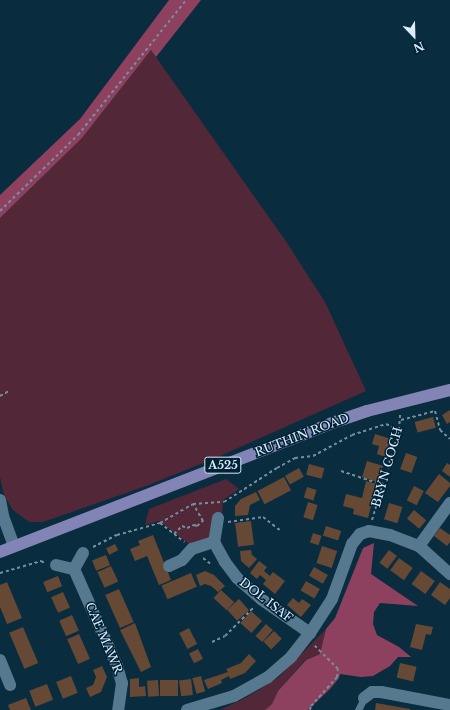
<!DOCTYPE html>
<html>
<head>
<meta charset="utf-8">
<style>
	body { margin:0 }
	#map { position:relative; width:450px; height:710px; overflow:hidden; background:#0a2c3f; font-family:"Libre Baskerville",serif }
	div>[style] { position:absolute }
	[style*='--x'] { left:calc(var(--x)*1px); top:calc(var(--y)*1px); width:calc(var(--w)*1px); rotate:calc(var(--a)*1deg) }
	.green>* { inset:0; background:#522737 }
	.forest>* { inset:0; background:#8e415f }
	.building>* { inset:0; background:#664934; transform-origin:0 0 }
	.path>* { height:2px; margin-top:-1px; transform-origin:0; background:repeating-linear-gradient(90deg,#748e9e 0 3px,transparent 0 6px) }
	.service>* { height:7px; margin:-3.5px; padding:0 3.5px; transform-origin:3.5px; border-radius:3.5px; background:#56798f }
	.minor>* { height:12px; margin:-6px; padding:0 6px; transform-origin:6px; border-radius:6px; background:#56798f }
	.primary>* { height:12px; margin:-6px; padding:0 6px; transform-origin:6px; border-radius:6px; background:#8284b5 }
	span { translate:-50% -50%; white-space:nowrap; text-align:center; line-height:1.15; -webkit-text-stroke:3px #012235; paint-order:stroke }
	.shield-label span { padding:1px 3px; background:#012235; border:1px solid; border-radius:3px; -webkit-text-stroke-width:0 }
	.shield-label { font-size:11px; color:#dbedfa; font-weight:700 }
	.street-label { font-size:12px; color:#dbedfa }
	.north { position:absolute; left:394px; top:16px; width:40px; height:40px; -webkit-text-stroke:3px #012235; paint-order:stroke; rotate:157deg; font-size:11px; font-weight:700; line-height:16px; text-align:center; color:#dbedfa }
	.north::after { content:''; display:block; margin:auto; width:14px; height:18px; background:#dbedfa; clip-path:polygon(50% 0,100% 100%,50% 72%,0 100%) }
</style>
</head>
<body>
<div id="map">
	<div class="green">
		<div style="clip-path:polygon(151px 50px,285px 240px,325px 302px,366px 391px,220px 456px,149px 485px,43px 522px,29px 522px,13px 510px,4px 495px,0 477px,0 218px,82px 138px)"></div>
		<div style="clip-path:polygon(226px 479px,239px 489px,223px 500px,222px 515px,213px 541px,193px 547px,159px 521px,145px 525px,149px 509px)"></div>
		<div style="clip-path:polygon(326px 629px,320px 654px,305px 660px,278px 691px,272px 704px,265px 710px,220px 710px,247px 697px,279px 677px)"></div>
	</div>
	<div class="forest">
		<div style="clip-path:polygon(169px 0,201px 0,156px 57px,151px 50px,82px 138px,0 218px,0 195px,80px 119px)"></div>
		<div style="clip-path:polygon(374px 543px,371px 574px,418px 606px,380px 603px,374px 612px,373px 624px,377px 635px,399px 647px,411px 657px,398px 657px,390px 666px,373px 676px,361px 677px,340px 674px,339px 678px,330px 689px,308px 710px,265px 710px,272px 704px,278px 691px,306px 660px,320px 654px,326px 629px,335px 618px,363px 548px)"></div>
	</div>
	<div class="building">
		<div style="clip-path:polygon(450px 410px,450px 422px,447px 424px,442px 415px)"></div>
		<div style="left:433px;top:417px;width:11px;height:19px;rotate:75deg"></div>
		<div style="clip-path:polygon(375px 434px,391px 439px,385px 457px,377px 454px,379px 446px,372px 444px)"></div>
		<div style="left:406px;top:453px;width:12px;height:17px;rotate:20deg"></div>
		<div style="left:367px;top:461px;width:17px;height:17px;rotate:17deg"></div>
		<div style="clip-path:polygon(447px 463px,450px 465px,450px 477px,442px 471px)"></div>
		<div style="left:309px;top:464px;width:16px;height:11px;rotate:15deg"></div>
		<div style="left:299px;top:468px;width:10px;height:16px;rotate:61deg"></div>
		<div style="clip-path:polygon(439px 474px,450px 483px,450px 486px,438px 502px,425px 493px)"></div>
		<div style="left:284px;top:477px;width:15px;height:30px;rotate:62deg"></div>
		<div style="clip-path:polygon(366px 481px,377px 484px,368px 518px,353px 514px,354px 509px,343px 506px,346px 494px,362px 498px)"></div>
		<div style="left:414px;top:486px;width:11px;height:16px;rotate:27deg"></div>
		<div style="left:307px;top:487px;width:10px;height:11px;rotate:17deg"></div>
		<div style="clip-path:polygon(256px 492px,260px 500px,250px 505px,248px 515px,235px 516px,235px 506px,241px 499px)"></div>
		<div style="left:308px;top:502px;width:10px;height:16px;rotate:17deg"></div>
		<div style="left:389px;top:503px;width:14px;height:17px;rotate:17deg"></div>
		<div style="left:414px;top:510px;width:16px;height:11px;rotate:40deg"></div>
		<div style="left:251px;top:521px;width:24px;height:16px;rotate:83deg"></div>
		<div style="left:326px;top:526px;width:16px;height:10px;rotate:18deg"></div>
		<div style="clip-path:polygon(440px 528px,450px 535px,450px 542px,447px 546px,434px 536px)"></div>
		<div style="left:313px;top:533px;width:9px;height:10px;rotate:18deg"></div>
		<div style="clip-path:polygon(153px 535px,171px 580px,159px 585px,147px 556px,135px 561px,130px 549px,140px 545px,138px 541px)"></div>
		<div style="left:115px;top:544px;width:7px;height:10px;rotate:63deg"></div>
		<div style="left:322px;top:546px;width:16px;height:18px;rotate:18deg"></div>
		<div style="clip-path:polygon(251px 550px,252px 555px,257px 559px,249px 568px,241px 561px,240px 551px)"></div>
		<div style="left:389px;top:550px;width:10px;height:16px;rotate:37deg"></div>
		<div style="left:106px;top:555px;width:11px;height:15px;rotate:68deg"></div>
		<div style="left:399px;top:558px;width:17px;height:15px;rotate:36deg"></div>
		<div style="clip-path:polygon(259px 561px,267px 567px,264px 571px,270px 576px,273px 572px,285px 581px,275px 594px,263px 584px,266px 580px,260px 575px,257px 579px,250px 573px)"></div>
		<div style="left:111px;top:566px;width:17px;height:15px;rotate:65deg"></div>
		<div style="left:314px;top:567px;width:16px;height:10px;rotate:30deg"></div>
		<div style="clip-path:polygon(205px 571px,214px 575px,225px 586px,218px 592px,211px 586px,205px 584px,200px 586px,196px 575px)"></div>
		<div style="left:421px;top:571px;width:17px;height:16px;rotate:36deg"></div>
		<div style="left:191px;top:573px;width:15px;height:32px;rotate:67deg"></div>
		<div style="left:58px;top:576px;width:11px;height:16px;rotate:68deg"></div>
		<div style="left:306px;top:581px;width:16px;height:11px;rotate:30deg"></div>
		<div style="clip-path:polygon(7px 582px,22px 618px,7px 624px,0 607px,0 585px)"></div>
		<div style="clip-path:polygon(440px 582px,450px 589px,450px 598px,445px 605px,431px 595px)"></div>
		<div style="left:119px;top:589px;width:36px;height:15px;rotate:66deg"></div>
		<div style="left:221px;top:590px;width:18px;height:11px;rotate:43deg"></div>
		<div style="left:63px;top:592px;width:17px;height:13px;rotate:66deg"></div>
		<div style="clip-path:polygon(293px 598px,299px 603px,302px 599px,311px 605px,301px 617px,287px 605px)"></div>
		<div style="left:239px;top:599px;width:15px;height:16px;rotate:48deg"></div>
		<div style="left:251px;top:611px;width:15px;height:16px;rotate:42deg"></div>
		<div style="left:72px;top:615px;width:17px;height:14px;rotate:66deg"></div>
		<div style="clip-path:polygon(135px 623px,151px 667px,141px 672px,120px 630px)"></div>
		<div style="left:266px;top:624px;width:9px;height:16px;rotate:41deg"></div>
		<div style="clip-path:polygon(416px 624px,433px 627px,431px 635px,426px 634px,422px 650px,410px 647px)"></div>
		<div style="left:23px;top:627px;width:39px;height:15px;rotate:67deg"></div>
		<div style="left:189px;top:628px;width:18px;height:11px;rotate:63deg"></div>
		<div style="left:274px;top:631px;width:11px;height:15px;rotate:45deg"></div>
		<div style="left:79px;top:634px;width:27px;height:13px;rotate:66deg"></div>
		<div style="left:198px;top:649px;width:11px;height:10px;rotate:63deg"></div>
		<div style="clip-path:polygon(249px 654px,256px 661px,245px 673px,230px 679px,229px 676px,221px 680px,222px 683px,208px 689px,204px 680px,228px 672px,226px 669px,241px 663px)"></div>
		<div style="left:400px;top:663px;width:17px;height:15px;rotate:13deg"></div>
		<div style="clip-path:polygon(102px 666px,107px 677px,101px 692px,90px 697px,86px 688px,93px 685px,96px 677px,93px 670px)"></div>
		<div style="left:71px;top:676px;width:18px;height:16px;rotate:68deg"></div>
		<div style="left:201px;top:676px;width:16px;height:9px;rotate:75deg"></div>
		<div style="clip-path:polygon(139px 678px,139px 687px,145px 686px,146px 696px,130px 697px,130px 679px)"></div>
		<div style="left:191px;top:679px;width:16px;height:12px;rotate:83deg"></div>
		<div style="left:158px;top:680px;width:16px;height:11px;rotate:86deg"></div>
		<div style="left:160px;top:680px;width:18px;height:16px"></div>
		<div style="left:47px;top:684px;width:17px;height:19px;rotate:69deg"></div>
		<div style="clip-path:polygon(26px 698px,31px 710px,10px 710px,8px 705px)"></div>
		<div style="clip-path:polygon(376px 703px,410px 709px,410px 710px,375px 710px)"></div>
	</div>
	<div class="path">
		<div style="--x:0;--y:211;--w:109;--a:-44.3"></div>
		<div style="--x:78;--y:135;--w:173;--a:-51.3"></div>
		<div style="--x:0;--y:396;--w:10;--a:-29"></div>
		<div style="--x:401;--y:420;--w:35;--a:-15"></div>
		<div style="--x:435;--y:411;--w:20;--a:75"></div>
		<div style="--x:440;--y:430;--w:13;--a:42"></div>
		<div style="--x:341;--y:471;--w:44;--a:18.4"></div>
		<div style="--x:372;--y:520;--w:94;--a:-73.3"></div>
		<div style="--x:399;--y:430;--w:16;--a:-86"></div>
		<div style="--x:228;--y:522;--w:35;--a:-8"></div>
		<div style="--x:263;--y:517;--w:23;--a:38"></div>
		<div style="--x:160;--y:523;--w:31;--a:38"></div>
		<div style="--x:174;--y:534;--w:11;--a:-45"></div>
		<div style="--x:182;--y:526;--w:5;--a:22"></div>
		<div style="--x:187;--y:528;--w:8;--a:-23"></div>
		<div style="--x:194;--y:525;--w:3;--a:18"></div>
		<div style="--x:197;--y:526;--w:8;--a:-40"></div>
		<div style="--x:203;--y:521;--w:20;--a:-120"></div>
		<div style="--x:93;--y:547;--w:27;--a:-27"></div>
		<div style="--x:117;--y:535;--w:45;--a:-15.6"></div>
		<div style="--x:160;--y:523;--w:38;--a:-30"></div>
		<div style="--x:193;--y:504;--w:31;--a:-4"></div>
		<div style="--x:224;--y:502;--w:63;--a:-32.7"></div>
		<div style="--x:277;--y:468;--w:21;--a:-29"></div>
		<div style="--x:295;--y:458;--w:18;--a:-6"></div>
		<div style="--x:313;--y:456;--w:44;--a:-28.3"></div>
		<div style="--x:352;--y:435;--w:36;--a:-18"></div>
		<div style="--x:386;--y:424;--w:14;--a:25"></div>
		<div style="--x:203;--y:558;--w:11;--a:38"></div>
		<div style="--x:0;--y:573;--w:43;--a:-16.3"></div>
		<div style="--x:41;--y:561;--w:4;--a:27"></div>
		<div style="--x:212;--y:642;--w:14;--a:-25"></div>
		<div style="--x:225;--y:636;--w:40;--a:-45"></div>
		<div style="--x:310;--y:710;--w:4;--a:-76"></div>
		<div style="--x:311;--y:706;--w:39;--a:-48"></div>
		<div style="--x:337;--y:677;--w:8;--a:-83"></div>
		<div style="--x:338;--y:669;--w:33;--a:-135"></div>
	</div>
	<div class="service">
		<div style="--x:358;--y:710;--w:13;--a:-63"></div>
	</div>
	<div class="minor">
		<div style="--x:0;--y:500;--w:16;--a:79"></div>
		<div style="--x:3;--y:516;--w:32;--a:70"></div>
		<div style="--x:218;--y:518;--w:24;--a:99"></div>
		<div style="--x:214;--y:542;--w:23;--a:61"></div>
		<div style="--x:225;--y:562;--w:20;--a:53"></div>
		<div style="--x:237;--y:578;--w:32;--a:41"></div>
		<div style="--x:261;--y:599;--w:60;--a:34.8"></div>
		<div style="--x:419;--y:546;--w:53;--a:-54.2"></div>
		<div style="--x:83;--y:553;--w:18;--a:119"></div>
		<div style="--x:74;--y:569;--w:106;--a:66.1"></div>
		<div style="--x:117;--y:666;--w:18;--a:74"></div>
		<div style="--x:122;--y:683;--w:27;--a:98"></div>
		<div style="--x:56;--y:565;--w:18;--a:13"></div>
		<div style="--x:169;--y:566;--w:14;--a:-25"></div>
		<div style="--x:182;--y:560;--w:15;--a:-48"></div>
		<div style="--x:192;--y:549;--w:23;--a:-18"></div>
		<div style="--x:0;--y:660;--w:27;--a:68"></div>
		<div style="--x:364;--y:698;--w:10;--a:-37"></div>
		<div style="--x:372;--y:692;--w:9;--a:0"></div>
		<div style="--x:381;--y:692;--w:70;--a:10.7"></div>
		<div style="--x:187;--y:710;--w:49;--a:-16.6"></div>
		<div style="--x:234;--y:696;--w:38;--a:-29"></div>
		<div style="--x:267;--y:678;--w:32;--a:-41"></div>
		<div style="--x:291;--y:657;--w:31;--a:-52"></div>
		<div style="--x:310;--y:633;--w:40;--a:-57.1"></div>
		<div style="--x:332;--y:599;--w:59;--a:-70"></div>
		<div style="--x:352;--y:544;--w:13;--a:-51"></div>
		<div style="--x:360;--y:534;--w:9;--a:-18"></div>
		<div style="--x:369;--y:531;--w:21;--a:11"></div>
		<div style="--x:390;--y:535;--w:31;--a:21"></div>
		<div style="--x:419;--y:546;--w:42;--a:42.1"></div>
	</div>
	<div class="primary">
		<div style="--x:0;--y:552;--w:356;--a:-21.2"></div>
		<div style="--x:332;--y:423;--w:37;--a:-19"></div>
		<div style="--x:367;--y:411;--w:86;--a:-14.2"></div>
	</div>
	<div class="shield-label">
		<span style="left:223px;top:465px">A525</span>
	</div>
	<div class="street-label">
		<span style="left:302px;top:435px;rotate:-21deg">RUTHIN ROAD</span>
		<span style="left:387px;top:467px;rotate:-74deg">BRYN COCH</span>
		<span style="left:266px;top:600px;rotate:38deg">DOL ISAF</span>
		<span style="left:104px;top:638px;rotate:67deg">CAE MAWR</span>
	</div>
	<div class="north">N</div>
</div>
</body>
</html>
